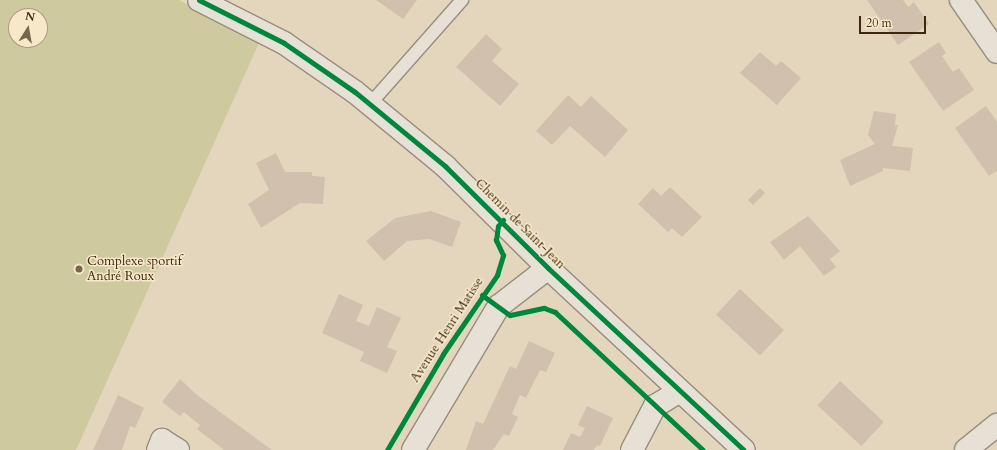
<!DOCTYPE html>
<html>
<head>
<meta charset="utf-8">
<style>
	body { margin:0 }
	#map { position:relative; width:997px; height:450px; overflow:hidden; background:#e4d6bd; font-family:Cardo,serif }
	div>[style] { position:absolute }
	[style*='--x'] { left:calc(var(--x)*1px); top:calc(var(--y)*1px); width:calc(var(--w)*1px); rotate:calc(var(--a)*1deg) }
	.green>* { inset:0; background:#cfc9a0 }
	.building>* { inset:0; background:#d0c0ad; transform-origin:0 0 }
	.roads { filter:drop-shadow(1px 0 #988d7d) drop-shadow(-1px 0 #988d7d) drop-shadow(0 1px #988d7d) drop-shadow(0 -1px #988d7d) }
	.lane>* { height:12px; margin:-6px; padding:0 6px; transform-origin:6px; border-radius:6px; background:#e7e1d5 }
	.street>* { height:22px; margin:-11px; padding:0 11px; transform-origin:11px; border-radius:11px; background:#e7e1d5 }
	.cycleway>* { height:5px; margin:-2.5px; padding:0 2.5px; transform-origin:2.5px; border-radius:2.5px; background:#00873e }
	.dots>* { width:11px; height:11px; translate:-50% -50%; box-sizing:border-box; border:2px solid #f7e8ca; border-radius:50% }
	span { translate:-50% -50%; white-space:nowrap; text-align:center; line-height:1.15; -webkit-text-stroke:3px #f7e8ca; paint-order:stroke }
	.street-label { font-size:13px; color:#3d280f }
	.poi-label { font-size:13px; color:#3d280f }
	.left { translate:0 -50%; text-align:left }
	.north { position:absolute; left:8px; top:8px; width:40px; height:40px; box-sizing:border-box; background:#f7e8ca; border:1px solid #ad9b7f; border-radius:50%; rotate:11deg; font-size:11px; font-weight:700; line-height:16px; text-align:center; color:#3d280f }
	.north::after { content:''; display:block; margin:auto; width:14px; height:18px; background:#77654c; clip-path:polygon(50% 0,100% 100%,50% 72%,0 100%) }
	.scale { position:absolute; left:859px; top:16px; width:67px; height:18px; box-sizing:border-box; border:2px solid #3d280f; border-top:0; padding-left:5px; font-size:12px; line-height:14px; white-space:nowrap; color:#3d280f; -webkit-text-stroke:3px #f7e8ca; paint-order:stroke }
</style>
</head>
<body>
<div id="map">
	<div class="green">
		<div style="clip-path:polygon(evenodd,0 0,179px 0,259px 43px,76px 450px,0 450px,0 0,16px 16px,40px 16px,40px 40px,16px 40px,16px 16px)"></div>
	</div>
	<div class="building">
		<div style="clip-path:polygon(376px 0,417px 0,403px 19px)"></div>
		<div style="clip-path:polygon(867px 0,903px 0,908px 7px,914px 2px,929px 24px,898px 45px)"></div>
		<div style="clip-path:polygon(486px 34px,502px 49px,492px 61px,519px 84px,500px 106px,456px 67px)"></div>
		<div style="clip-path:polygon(939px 42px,946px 53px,942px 56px,953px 72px,959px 68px,974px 90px,943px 111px,909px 62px)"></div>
		<div style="clip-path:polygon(760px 52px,776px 66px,781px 61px,801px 78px,777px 105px,740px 73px)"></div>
		<div style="clip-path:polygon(568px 95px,581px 107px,591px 96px,628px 130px,605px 157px,570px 126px,552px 145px,536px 131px)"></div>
		<div style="clip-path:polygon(986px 106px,997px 122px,997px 171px,989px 176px,955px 128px)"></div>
		<div style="clip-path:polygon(874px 111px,896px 114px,895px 125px,898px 125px,892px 146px,913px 148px,910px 171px,883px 168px,883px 171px,850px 186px,840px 160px,875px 144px,868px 135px)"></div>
		<div style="clip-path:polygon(276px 153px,285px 172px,312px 172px,312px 176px,325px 177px,323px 204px,300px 203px,261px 228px,248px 204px,269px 190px,256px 163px)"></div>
		<div style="clip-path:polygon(670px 187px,702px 217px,682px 237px,672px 228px,668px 232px,638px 204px,653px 188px,661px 196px)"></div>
		<div style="left:760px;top:188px;width:7px;height:17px;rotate:45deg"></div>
		<div style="clip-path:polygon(431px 211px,461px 222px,452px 247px,429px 239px,407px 241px,384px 261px,366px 241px,395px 218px)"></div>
		<div style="clip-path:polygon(808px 216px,840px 251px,830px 259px,836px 267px,824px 276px,800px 246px,784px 260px,770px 242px)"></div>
		<div style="left:740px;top:289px;width:60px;height:35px;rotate:43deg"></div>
		<div style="clip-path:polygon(339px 294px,363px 305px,356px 321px,369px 326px,377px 307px,401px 318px,387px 347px,397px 351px,387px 373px,360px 361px,364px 352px,322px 333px)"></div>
		<div style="clip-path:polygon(529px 341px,555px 353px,546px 372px,540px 370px,526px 398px,520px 395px,512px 414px,518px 417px,509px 436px,504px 434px,493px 450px,466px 450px,476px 421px,483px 424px,510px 366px,516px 369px)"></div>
		<div style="clip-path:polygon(180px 379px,197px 395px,272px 450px,224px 450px,197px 429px,200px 425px,184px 412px,180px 416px,162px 402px)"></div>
		<div style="left:840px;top:381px;width:60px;height:33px;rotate:43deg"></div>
		<div style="clip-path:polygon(118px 395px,144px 408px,135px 428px,130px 426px,122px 450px,93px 450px)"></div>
		<div style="clip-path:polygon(587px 406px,613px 418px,600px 446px,597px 445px,594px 450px,563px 450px,571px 433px,580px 437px,585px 428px,578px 425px)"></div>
	</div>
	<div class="roads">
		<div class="lane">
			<div style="--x:370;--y:104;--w:139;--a:-48.5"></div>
		</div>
		<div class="street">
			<div style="--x:199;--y:0;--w:95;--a:26.8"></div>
			<div style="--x:284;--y:43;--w:86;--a:34.6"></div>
			<div style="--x:355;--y:92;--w:117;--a:39.4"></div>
			<div style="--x:445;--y:166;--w:145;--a:44.7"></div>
			<div style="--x:548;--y:268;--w:267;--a:42.9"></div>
			<div style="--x:961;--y:0;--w:63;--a:55.3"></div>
			<div style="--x:158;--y:450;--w:11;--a:-68"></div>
			<div style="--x:162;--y:440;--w:19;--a:32"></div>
			<div style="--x:413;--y:450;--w:168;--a:-59.2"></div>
			<div style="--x:499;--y:306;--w:62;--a:-37.8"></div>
			<div style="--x:632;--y:450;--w:50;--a:-62.4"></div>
			<div style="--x:655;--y:406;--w:29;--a:-31"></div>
			<div style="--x:966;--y:450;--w:40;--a:-39"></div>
		</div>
	</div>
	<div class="cycleway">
		<div style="--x:199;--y:0;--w:95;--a:26.8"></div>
		<div style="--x:284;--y:43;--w:86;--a:34.6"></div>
		<div style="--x:355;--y:92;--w:117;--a:39.4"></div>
		<div style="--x:445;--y:166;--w:145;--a:44.7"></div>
		<div style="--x:548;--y:268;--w:267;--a:42.9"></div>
		<div style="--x:482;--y:295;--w:34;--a:36"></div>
		<div style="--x:510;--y:315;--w:35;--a:-12"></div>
		<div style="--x:544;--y:308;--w:12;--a:20"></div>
		<div style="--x:555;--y:312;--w:202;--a:43"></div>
		<div style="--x:387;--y:450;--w:111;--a:-59.7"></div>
		<div style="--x:443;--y:354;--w:96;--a:-55.6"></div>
		<div style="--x:497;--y:275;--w:21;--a:-73"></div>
		<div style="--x:503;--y:255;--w:17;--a:-115"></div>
		<div style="--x:496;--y:240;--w:14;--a:-82"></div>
		<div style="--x:498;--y:226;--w:8;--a:-50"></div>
	</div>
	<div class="dots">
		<div style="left:79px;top:269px;background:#77654c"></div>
	</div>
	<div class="street-label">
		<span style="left:520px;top:224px;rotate:45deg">Chemin de Saint-Jean</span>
		<span style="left:447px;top:330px;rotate:-57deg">Avenue Henri Matisse</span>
	</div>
	<div class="poi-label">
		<span class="left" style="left:87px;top:269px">Complexe sportif<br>André Roux</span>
	</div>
	<div class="north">N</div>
	<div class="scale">20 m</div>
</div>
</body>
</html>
